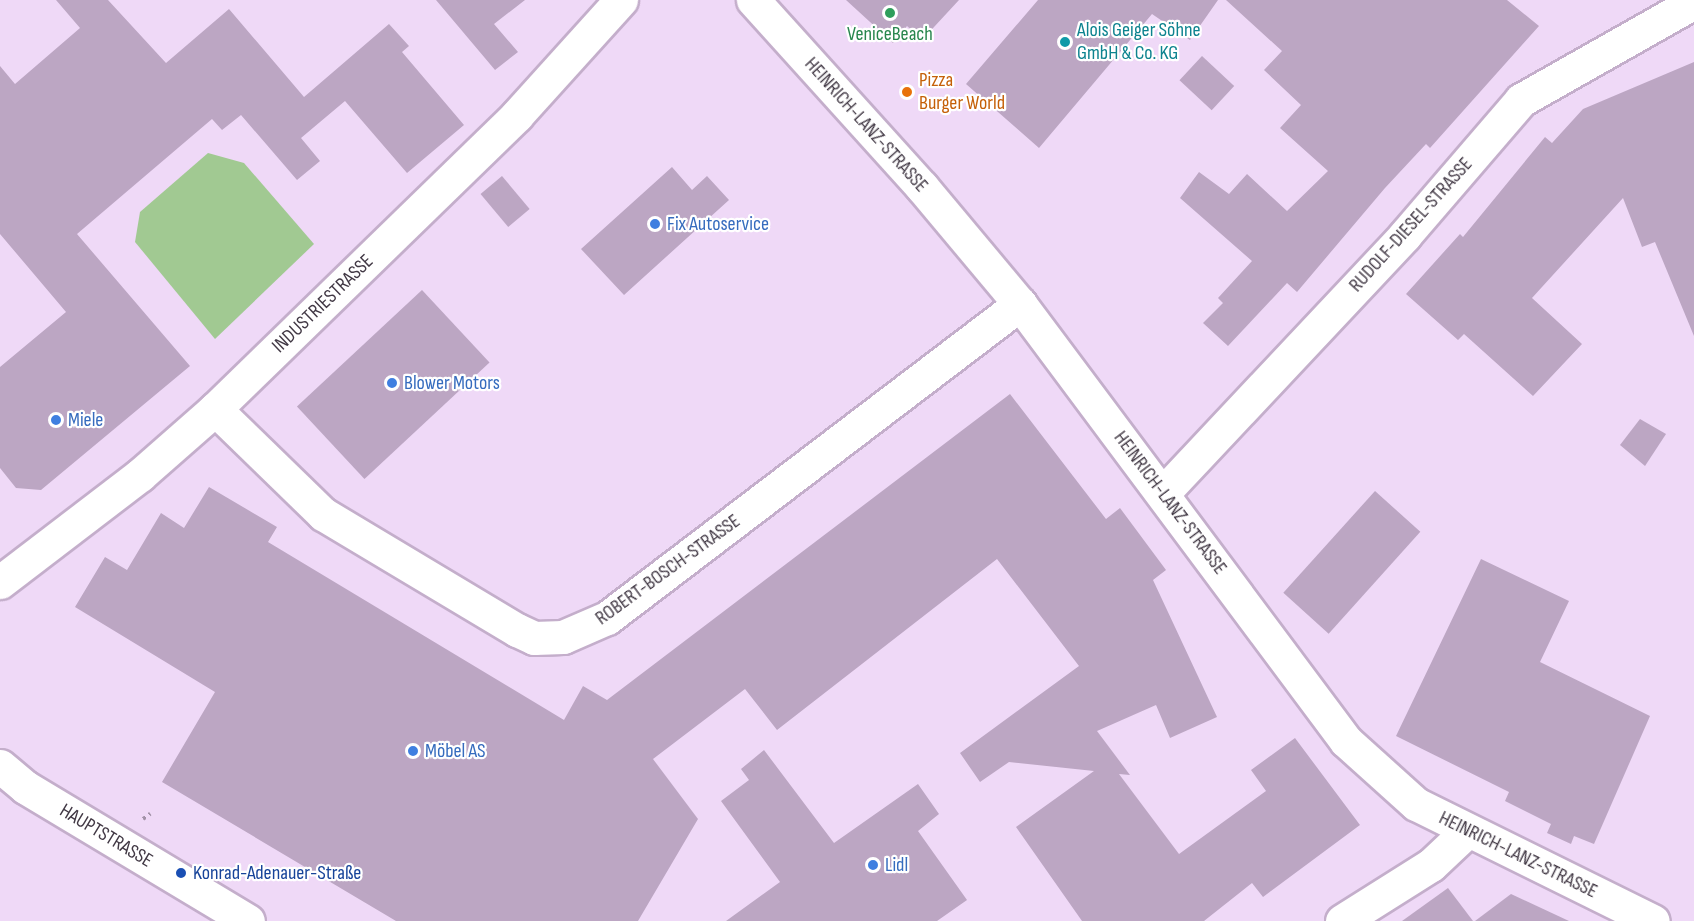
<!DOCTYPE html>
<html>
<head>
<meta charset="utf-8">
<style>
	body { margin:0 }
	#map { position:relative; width:1694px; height:921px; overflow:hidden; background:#efd9f7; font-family:"Sofia Sans Condensed",sans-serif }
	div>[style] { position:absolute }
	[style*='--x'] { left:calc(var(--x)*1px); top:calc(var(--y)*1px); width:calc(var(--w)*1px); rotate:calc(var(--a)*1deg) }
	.green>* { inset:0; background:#a1c992 }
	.building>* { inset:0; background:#bca6c3; transform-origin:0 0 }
	.path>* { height:4px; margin-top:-2px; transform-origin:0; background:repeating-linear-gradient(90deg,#a292a8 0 3px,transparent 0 7.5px) }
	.roads { filter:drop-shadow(2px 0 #c4aecb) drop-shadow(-2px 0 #c4aecb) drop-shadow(0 2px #c4aecb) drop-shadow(0 -2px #c4aecb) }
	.street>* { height:33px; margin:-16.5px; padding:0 16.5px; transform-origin:16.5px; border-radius:16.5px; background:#fff }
	.secondary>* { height:33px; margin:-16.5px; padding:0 16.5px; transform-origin:16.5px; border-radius:16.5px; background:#fff }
	.dots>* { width:16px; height:16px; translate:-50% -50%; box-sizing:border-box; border:3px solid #fff; border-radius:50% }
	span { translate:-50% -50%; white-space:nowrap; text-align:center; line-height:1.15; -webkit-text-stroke:4.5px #fff; paint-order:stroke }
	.culture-label { font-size:20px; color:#0d838f }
	.left { translate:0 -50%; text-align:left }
	.leisure-label { font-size:20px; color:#27864d }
	.food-label { font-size:20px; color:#c56008 }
	.street-label { font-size:20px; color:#423945 }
	.shop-label { font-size:20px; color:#366cbe }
	.transit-label { font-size:20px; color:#164399 }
</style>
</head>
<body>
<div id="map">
	<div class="green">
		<div style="clip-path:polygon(208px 153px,244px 163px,314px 244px,215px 339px,135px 242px,140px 212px)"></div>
	</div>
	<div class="building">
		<div style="clip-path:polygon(56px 0,108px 0,166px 63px,229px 9px,304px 97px,389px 24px,409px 46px,402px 52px,464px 125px,407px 173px,345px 101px,301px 138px,320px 161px,297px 180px,241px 115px,222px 130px,212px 119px,77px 234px,190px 366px,41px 490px,16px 488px,0 468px,0 367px,66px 312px,0 234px,0 66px,15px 84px,80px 28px)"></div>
		<div style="clip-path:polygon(436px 0,525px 0,494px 24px,518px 52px,495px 70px)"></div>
		<div style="clip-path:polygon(846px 0,959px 0,922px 40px,907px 26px,893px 43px)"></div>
		<div style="clip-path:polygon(1038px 0,1218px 0,1190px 40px,1152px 14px,1039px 148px,966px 84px)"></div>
		<div style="clip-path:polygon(1226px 0,1507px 0,1539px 26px,1430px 148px,1426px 144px,1385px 188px,1297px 292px,1287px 283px,1228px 346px,1203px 323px,1223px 303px,1218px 298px,1252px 261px,1180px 198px,1199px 172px,1229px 194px,1247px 174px,1287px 211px,1328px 171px,1280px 128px,1301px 105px,1264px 70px,1282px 51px)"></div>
		<div style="left:1202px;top:56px;width:44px;height:33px;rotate:43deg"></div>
		<div style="clip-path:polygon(1694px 62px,1694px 336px,1655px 242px,1642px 247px,1623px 198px,1532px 298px,1582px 344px,1533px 396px,1464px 334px,1458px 340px,1406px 294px,1460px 234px,1463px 237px,1545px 137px,1552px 143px,1583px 109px)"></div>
		<div style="clip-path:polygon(672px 167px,692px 190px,707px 176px,729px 200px,624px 295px,581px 249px)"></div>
		<div style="left:502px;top:176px;width:43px;height:28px;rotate:50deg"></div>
		<div style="left:422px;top:290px;width:99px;height:171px;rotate:47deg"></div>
		<div style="clip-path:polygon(1010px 394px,1106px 519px,1120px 508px,1166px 570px,1153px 580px,1217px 717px,1170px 738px,1156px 705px,1097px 731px,1130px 775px,1119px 774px,1179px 854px,1266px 791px,1251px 770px,1295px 738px,1360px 825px,1263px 897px,1252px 883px,1204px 921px,1082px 921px,1016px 827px,1094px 771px,1009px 762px,980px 782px,960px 753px,1079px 666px,997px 559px,777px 730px,745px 689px,653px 759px,698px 819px,638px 921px,396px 921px,162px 782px,215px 692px,75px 607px,105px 557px,127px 570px,161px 513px,184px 528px,209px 487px,277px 527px,268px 542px,564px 720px,583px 686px,607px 700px)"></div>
		<div style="clip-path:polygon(1640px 419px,1666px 434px,1645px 466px,1620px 445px)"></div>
		<div style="left:1375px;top:491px;width:61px;height:137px;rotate:42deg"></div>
		<div style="clip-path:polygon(1481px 559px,1569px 601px,1540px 662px,1650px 716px,1594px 844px,1574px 836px,1571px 844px,1547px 833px,1551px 824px,1505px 801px,1509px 792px,1396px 736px)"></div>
		<div style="clip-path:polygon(764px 750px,834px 843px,918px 784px,939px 814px,918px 831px,967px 900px,937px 921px,726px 921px,780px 882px,721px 801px,749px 780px,741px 769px)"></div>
		<div style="clip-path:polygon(1448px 888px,1473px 921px,1402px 921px)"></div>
		<div style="clip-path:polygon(1511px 894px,1569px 921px,1475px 921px)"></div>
	</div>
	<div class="path">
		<div style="--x:143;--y:819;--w:9;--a:-36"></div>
	</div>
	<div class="roads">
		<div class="street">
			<div style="--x:753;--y:0;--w:252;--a:47.9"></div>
			<div style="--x:922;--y:187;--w:153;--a:50.1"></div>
			<div style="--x:1020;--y:304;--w:545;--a:53.28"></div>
			<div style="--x:1346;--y:741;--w:94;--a:42"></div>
			<div style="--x:1416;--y:804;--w:264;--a:26.3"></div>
			<div style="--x:215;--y:409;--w:151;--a:44.2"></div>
			<div style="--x:323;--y:514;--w:226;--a:30.9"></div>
			<div style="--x:517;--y:630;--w:19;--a:25"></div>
			<div style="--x:534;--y:638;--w:29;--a:-2"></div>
			<div style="--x:563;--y:637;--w:48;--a:-23.4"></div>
			<div style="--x:607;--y:618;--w:519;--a:-37.25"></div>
			<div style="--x:1163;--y:493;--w:354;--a:-46.8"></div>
			<div style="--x:1405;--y:235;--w:178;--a:-49.3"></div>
			<div style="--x:1521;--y:100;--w:199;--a:-29.5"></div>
			<div style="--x:0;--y:582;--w:176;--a:-37.4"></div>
			<div style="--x:140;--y:475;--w:100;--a:-41.3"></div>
			<div style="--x:215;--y:409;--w:421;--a:-44.2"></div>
			<div style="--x:517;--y:115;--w:155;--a:-47.9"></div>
			<div style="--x:1342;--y:921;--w:105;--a:-32.2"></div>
			<div style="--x:1431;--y:865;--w:50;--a:-43.4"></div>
		</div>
		<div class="secondary">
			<div style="--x:0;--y:766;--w:33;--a:40"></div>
			<div style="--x:25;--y:787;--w:260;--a:31"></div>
		</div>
	</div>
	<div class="dots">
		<div style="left:890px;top:13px;background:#2e9e5b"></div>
		<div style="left:1065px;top:42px;background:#0f9aa8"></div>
		<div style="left:907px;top:92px;background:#e8710a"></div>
		<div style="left:655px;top:224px;background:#3f7fe0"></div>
		<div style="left:392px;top:383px;background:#3f7fe0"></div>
		<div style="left:56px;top:420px;background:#3f7fe0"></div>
		<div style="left:413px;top:751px;background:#3f7fe0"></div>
		<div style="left:873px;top:865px;background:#3f7fe0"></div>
		<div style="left:181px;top:873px;background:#1a4fb4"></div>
	</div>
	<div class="culture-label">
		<span class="left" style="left:1077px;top:42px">Alois Geiger Söhne<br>GmbH &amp; Co. KG</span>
	</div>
	<div class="leisure-label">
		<span style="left:890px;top:34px">VeniceBeach</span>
	</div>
	<div class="food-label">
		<span class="left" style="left:919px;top:92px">Pizza<br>Burger World</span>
	</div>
	<div class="street-label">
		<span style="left:866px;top:125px;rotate:48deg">HEINRICH-LANZ-STRASSE</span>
		<span style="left:1411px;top:225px;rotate:-48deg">RUDOLF-DIESEL-STRASSE</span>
		<span style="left:323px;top:304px;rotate:-44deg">INDUSTRIESTRASSE</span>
		<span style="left:1170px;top:503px;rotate:53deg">HEINRICH-LANZ-STRASSE</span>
		<span style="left:668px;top:570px;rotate:-36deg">ROBERT-BOSCH-STRASSE</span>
		<span style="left:106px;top:836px;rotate:31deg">HAUPTSTRASSE</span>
		<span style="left:1518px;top:855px;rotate:26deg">HEINRICH-LANZ-STRASSE</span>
	</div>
	<div class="shop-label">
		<span class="left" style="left:667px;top:224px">Fix Autoservice</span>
		<span class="left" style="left:404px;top:383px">Blower Motors</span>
		<span class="left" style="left:68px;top:420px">Miele</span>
		<span class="left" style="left:425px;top:751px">Möbel AS</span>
		<span class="left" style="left:885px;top:865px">Lidl</span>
	</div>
	<div class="transit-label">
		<span class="left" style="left:193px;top:873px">Konrad-Adenauer-Straße</span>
	</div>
</div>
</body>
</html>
